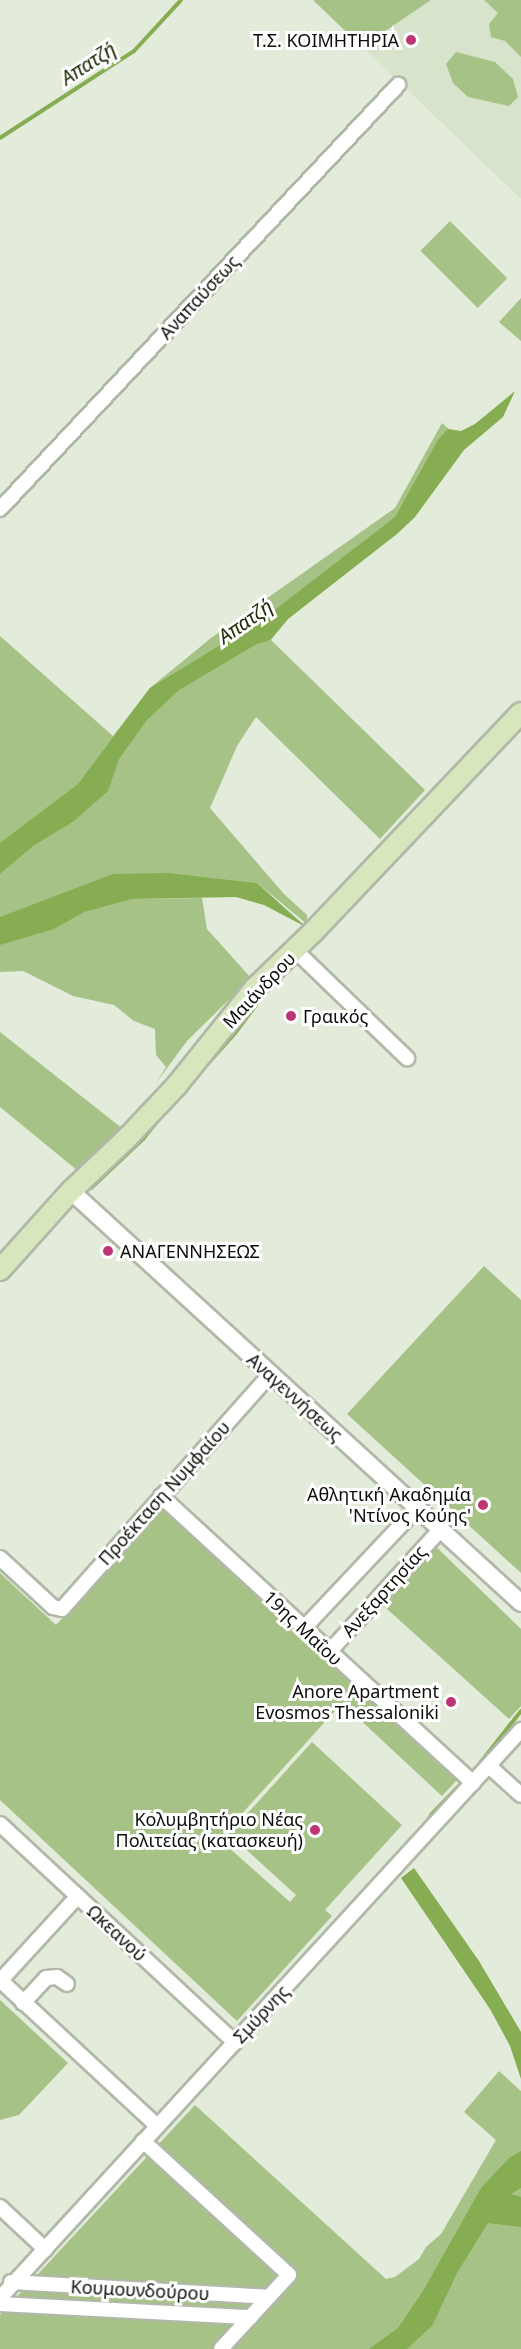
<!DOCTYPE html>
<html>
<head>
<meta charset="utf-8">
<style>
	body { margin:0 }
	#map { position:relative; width:521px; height:2349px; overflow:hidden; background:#e3ebda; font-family:"Noto Sans",sans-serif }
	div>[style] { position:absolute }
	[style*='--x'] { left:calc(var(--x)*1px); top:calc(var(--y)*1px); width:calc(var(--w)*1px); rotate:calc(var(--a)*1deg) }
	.built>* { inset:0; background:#d7e3ca }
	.green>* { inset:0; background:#a7c287; transform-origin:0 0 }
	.water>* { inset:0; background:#87ad52 }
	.stream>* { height:4px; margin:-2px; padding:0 2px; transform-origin:2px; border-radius:2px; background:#87ad52 }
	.roads { filter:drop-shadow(2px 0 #b0b8a7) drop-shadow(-2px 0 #b0b8a7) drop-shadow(0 2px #b0b8a7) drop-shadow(0 -2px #b0b8a7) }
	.minor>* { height:14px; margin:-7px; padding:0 7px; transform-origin:7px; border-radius:7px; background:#fff }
	.tertiary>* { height:16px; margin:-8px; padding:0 8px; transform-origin:8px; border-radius:8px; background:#fff }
	.secondary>* { height:20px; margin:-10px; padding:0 10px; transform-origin:10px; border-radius:10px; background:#d7e6bc }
	.dots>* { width:16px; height:16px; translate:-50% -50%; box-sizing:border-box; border:3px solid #fff; border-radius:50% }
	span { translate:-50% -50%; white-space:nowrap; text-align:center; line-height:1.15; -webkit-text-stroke:6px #fff; paint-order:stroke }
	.poi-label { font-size:18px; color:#0c0f09 }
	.right { translate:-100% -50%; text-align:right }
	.left { translate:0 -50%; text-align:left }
	.street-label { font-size:18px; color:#0c0f09 }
	.water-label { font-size:20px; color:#202f08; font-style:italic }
</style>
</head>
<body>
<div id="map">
	<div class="built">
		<div style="clip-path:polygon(431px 0,484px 0,521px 35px,521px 199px,363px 47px)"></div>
	</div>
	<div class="green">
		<div style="clip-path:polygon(313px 0,431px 0,362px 47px)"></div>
		<div style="clip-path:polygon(484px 0,521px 0,521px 57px,505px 41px,491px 37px,489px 24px,498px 13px)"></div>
		<div style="clip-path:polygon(456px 52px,495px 62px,513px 79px,518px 97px,509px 106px,468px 97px,453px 83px,446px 64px)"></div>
		<div style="left:450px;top:221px;width:81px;height:42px;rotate:45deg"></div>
		<div style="clip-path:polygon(521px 298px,521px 341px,499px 322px)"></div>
		<div style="clip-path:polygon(442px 423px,457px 436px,413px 519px,288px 619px,271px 640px,425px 790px,380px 839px,256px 717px,237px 746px,210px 808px,284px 894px,307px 915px,307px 924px,257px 883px,132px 899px,202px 898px,207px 929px,251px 978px,187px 1041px,156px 1083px,166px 1067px,156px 1055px,155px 1029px,134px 1021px,114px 1005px,73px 996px,23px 971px,0 972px,0 636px,113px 736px,150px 688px,211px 638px,395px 508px)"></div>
		<div style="clip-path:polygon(0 1032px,123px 1129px,78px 1171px,0 1107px)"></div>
		<div style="clip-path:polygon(484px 1266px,521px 1300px,521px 1573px,347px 1414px)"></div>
		<div style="clip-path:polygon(164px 1504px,456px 1773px,456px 1781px,442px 1796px,342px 1703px,219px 1839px,290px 1902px,296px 1895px,229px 1834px,312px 1742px,402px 1825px,325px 1910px,332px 1916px,237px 2021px,0 1800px,0 1573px,56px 1625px)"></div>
		<div style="clip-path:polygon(430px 1541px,521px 1629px,521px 1706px,509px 1719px,376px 1599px)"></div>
		<div style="clip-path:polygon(0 2000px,68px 2063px,19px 2115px,0 2120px)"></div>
		<div style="clip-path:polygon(499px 2071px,521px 2091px,521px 2349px,0 2349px,0 2315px,195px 2105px,386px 2279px,395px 2277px,419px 2259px,426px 2247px,441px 2234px,496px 2140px,464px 2112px)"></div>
	</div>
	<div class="water">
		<div style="clip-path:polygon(515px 391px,503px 417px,464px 450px,415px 517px,397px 534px,288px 619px,270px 640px,257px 644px,179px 690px,147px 720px,119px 759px,108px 791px,74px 821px,33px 846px,0 874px,0 843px,78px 784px,150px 688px,263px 619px,395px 517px,438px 440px,448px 429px,461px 431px,475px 424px)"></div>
		<div style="clip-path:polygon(167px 873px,257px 883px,306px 927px,264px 905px,236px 897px,132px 899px,84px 912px,54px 929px,0 945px,0 917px,113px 874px)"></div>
		<div style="clip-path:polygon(414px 1868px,479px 1961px,521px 2032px,521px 2079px,510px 2046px,490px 2009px,401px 1878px)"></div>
		<div style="clip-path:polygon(521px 2151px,521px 2188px,511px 2194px,521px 2197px,521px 2227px,488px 2223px,457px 2273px,432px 2326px,407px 2349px,369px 2349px,398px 2328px,423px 2291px,481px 2188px,509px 2158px)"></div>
	</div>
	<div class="stream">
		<div style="--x:0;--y:138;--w:160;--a:-33"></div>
		<div style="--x:134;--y:51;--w:69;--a:-47.3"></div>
		<div style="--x:189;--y:1085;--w:69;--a:-48.5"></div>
		<div style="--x:235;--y:1033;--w:55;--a:-53.1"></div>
		<div style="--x:91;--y:1188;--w:71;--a:-43.3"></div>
		<div style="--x:143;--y:1139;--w:33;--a:-51"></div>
		<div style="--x:422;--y:1830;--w:19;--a:-58"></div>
		<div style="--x:432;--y:1814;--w:65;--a:-46.2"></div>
		<div style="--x:477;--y:1767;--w:71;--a:-51.8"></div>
	</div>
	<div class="roads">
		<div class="minor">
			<div style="--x:0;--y:509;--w:582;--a:-46.81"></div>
			<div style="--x:295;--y:950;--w:156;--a:44"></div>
			<div style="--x:161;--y:1496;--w:424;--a:42.6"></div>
			<div style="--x:0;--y:1558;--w:72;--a:42.8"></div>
			<div style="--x:53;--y:1607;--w:9;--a:13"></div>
			<div style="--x:62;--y:1609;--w:313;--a:-48.4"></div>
			<div style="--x:304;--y:1628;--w:165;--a:-46.7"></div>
			<div style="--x:329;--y:1652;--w:165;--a:-47.7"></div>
			<div style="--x:489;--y:1766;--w:43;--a:42.2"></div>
			<div style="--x:0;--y:1824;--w:321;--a:42.9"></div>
			<div style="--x:0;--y:1980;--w:214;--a:42.9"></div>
			<div style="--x:0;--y:1981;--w:115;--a:-47.5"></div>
			<div style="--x:23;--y:2003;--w:34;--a:-47"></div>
			<div style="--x:46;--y:1978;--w:11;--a:-5"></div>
			<div style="--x:57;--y:1977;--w:12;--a:35"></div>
			<div style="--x:143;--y:2141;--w:198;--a:42.5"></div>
			<div style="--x:289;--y:2275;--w:100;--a:132.6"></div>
			<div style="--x:0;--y:2207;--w:62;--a:43"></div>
			<div style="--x:11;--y:2282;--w:258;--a:3.3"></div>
			<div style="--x:0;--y:2298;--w:771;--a:-47.47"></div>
			<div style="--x:0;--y:2304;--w:251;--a:3"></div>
		</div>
		<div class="tertiary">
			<div style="--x:71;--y:1191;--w:610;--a:42.48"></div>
		</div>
		<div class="secondary">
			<div style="--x:0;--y:1270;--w:106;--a:-48.1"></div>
			<div style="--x:71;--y:1191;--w:80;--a:-43.5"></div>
			<div style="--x:129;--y:1136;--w:70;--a:-46.7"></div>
			<div style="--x:177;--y:1085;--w:124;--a:-51.2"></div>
			<div style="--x:255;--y:988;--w:81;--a:-44"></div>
			<div style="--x:313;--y:932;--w:302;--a:-46.5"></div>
		</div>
	</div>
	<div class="dots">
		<div style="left:411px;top:40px;background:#bd3575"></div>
		<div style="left:291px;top:1016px;background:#bd3575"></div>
		<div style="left:108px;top:1251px;background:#bd3575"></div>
		<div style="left:483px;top:1505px;background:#bd3575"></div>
		<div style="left:451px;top:1702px;background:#bd3575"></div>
		<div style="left:315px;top:1830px;background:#bd3575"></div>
	</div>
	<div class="poi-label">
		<span class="right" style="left:399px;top:40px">Τ.Σ. ΚΟΙΜΗΤΗΡΙΑ</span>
		<span class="left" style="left:303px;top:1016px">Γραικός</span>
		<span class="left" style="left:120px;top:1251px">ΑΝΑΓΕΝΝΗΣΕΩΣ</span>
		<span class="right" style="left:471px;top:1505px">Αθλητική Ακαδημία<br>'Ντίνος Κούης'</span>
		<span class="right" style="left:439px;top:1702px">Anore Apartment<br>Evosmos Thessaloniki</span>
		<span class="right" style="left:303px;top:1830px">Κολυμβητήριο Νέας<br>Πολιτείας (κατασκευή)</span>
	</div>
	<div class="street-label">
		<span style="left:199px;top:297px;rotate:-47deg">Αναπαύσεως</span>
		<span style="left:259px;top:990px;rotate:-47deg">Μαιάνδρου</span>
		<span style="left:295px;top:1397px;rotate:42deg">Αναγεννήσεως</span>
		<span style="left:164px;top:1493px;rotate:-48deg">Προέκταση Νυμφαίου</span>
		<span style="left:384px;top:1591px;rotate:-48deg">Ανεξαρτησίας</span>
		<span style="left:303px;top:1628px;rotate:43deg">19ης Μαΐου</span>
		<span style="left:117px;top:1933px;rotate:43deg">Ωκεανού</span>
		<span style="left:261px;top:2014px;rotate:-47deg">Σμύρνης</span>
		<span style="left:140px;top:2290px;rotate:3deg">Κουμουνδούρου</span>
	</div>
	<div class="water-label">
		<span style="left:88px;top:63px;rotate:-33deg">Απατζή</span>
		<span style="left:245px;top:621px;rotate:-35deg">Απατζή</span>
	</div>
</div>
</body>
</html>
